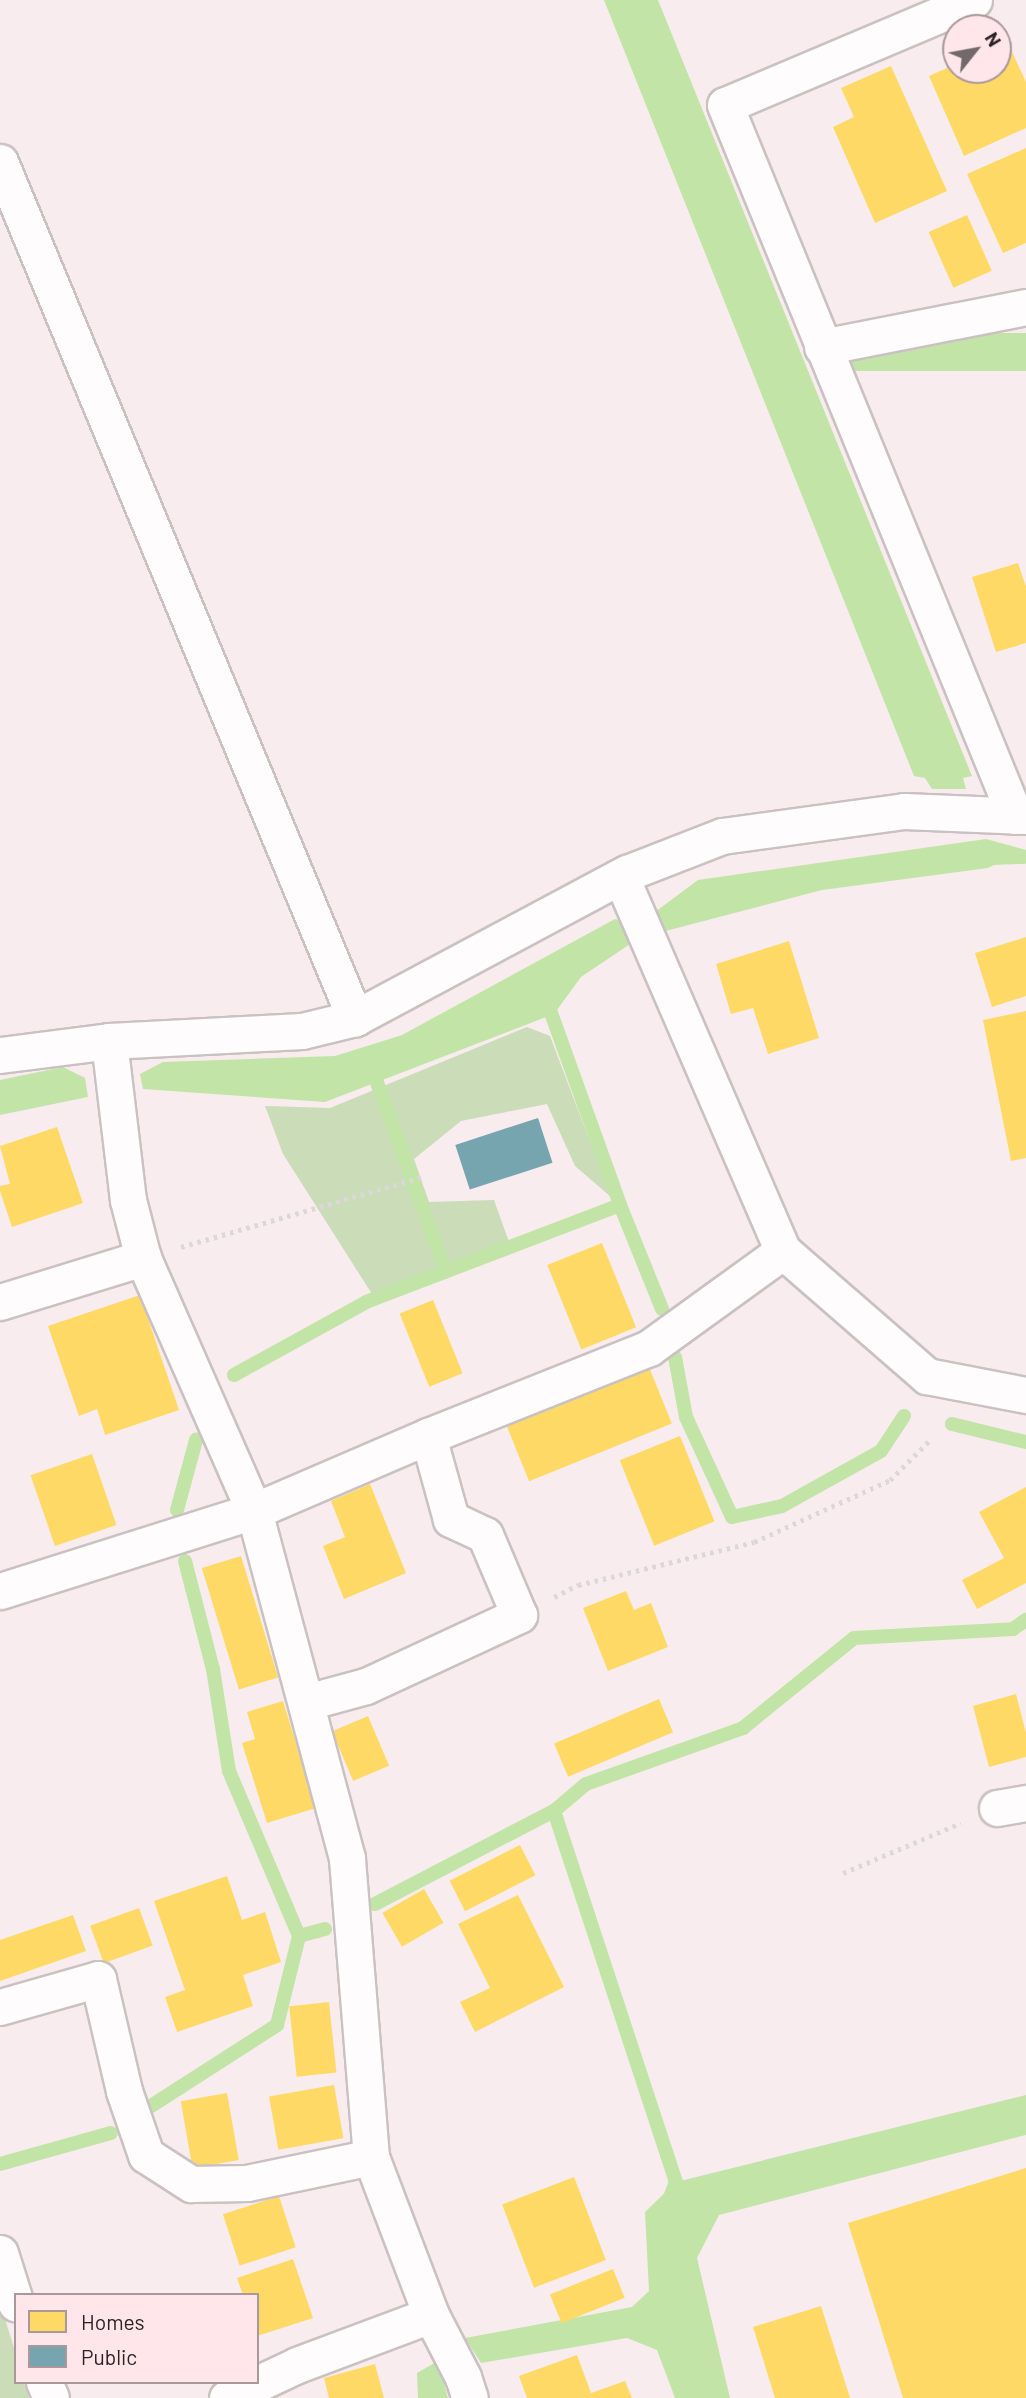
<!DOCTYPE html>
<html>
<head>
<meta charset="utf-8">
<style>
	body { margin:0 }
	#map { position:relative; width:1026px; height:2398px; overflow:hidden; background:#f8ecee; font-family:Barlow,sans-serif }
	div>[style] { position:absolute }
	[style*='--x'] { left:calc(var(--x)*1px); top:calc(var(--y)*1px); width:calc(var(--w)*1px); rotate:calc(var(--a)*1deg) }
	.green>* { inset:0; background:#cbdcb9 }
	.water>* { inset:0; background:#c3e4a7; transform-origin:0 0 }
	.homes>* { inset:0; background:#ffd966; transform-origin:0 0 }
	.public>* { inset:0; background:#76a5af; transform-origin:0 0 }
	.stream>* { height:14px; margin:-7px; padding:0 7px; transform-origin:7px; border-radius:7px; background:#c3e4a7 }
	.path>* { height:4.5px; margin-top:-2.25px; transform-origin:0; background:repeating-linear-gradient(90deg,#dcd8d9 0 3.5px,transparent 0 8.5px) }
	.roads { filter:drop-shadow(2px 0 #cac1c2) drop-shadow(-2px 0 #cac1c2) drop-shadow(0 2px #cac1c2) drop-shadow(0 -2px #cac1c2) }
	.street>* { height:35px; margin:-17.5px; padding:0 17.5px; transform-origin:17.5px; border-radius:17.5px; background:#fefcfc }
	span { translate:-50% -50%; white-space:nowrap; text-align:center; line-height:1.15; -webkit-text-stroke:7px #fee6ea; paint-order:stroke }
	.legend { position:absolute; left:14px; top:2293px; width:245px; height:91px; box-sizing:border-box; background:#fee6ea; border:2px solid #aa989b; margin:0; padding:9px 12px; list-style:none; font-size:21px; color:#2b2324 }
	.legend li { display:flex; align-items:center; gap:14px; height:35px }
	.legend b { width:35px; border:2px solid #aa989b }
	.north { position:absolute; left:942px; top:14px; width:70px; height:70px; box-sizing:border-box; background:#fee6ea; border:2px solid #aa989b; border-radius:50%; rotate:59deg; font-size:19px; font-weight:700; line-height:28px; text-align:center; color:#2b2324 }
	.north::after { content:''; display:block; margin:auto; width:24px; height:32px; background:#73696b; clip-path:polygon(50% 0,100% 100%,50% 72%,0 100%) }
</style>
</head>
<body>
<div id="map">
	<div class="green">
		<div style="clip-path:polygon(527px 1027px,550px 1036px,611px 1197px,575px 1166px,547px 1104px,461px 1121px,414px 1159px,429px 1202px,494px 1200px,509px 1242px,372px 1294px,283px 1154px,265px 1106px,330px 1108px)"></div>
		<div style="clip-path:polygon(0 2303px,16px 2354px,16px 2382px,24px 2382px,29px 2398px,0 2398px)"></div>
	</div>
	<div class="water">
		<div style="clip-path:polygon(604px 0,658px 0,972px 776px,963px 778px,966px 789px,932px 789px,925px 778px,914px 776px)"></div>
		<div style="left:1026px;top:333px;width:38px;height:179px;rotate:90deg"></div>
		<div style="clip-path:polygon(986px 839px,1026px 850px,988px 868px,822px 890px,639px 938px,581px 977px,554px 1014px,325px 1102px,143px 1089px,140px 1074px,163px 1062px,335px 1056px,402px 1035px,615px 919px,627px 923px,659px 909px,698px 880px)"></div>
		<div style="clip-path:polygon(63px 1067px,85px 1078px,88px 1097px,0 1115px,0 1080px)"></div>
		<div style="clip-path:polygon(1026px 2095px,1026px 2135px,719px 2215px,697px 2258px,730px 2398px,675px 2398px,657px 2350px,627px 2338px,481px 2363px,465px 2338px,632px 2307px,649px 2291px,645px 2212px,676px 2182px)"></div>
		<div style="clip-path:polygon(438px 2361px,448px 2398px,418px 2398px,417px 2373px)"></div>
	</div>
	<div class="homes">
		<div style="clip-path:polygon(1007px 41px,1026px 82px,1026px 128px,964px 156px,929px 76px,956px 64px,956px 70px,998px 70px,998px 45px)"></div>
		<div style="clip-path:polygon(891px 66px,947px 191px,875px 223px,833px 127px,854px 117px,841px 88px)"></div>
		<div style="clip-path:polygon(1026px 148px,1026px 243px,1003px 253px,967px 174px)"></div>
		<div style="left:967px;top:215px;width:61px;height:42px;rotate:66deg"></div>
		<div style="clip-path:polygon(1018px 563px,1026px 587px,1026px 643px,996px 652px,972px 577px)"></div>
		<div style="clip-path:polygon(1026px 937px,1026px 996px,992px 1007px,975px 953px)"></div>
		<div style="clip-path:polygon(789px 941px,819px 1038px,768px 1054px,753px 1008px,731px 1014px,716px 964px)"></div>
		<div style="clip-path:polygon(1026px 1011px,1026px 1158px,1011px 1161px,983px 1020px)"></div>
		<div style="clip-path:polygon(57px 1127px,83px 1203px,12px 1227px,0 1191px,0 1186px,10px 1184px,0 1146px)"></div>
		<div style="left:602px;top:1243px;width:91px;height:59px;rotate:68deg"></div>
		<div style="clip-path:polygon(140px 1295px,179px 1410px,105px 1435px,97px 1409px,79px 1416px,48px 1326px)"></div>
		<div style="left:433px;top:1300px;width:79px;height:36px;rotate:68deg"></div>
		<div style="left:649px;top:1367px;width:61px;height:154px;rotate:68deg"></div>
		<div style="left:680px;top:1436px;width:92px;height:65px;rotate:68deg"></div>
		<div style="left:92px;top:1454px;width:75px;height:65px;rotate:71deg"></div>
		<div style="clip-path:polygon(370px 1484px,406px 1573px,344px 1599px,323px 1546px,345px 1537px,331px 1501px)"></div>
		<div style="clip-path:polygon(1026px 1487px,1026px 1583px,977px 1609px,962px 1580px,1004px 1558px,979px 1512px)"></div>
		<div style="left:241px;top:1556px;width:127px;height:41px;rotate:73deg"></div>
		<div style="clip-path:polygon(626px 1591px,634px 1610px,651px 1603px,668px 1647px,608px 1671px,583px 1608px)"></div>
		<div style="clip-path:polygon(1016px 1694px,1026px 1733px,1026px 1757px,989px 1767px,973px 1706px)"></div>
		<div style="left:659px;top:1699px;width:36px;height:114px;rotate:67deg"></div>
		<div style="clip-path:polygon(283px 1701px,316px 1808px,267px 1823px,242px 1743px,255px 1739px,247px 1712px)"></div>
		<div style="left:368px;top:1716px;width:54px;height:39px;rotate:67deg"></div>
		<div style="left:520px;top:1845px;width:34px;height:79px;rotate:63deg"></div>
		<div style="clip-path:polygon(227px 1876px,242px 1920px,265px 1912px,281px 1962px,243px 1975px,253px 2006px,177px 2032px,165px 1997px,185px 1990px,154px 1901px)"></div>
		<div style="left:424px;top:1889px;width:39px;height:48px;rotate:60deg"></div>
		<div style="clip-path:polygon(518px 1895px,564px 1987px,475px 2032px,460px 2002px,490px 1988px,458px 1924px)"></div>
		<div style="left:139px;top:1908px;width:40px;height:52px;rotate:70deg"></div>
		<div style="clip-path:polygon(73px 1915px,86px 1951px,0 1981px,0 1940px)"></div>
		<div style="left:329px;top:2002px;width:71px;height:40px;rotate:84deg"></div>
		<div style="left:334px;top:2085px;width:54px;height:66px;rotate:80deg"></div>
		<div style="left:227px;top:2093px;width:68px;height:47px;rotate:80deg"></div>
		<div style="clip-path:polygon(1026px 2168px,1026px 2398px,903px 2398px,848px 2223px)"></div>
		<div style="left:574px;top:2177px;width:89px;height:77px;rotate:69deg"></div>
		<div style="left:279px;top:2196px;width:54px;height:59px;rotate:72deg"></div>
		<div style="clip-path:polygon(293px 2259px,313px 2318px,257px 2336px,257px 2295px,243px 2295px,237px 2278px)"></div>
		<div style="left:613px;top:2269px;width:31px;height:68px;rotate:68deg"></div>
		<div style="clip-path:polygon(821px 2306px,850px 2398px,775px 2398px,753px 2327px)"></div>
		<div style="clip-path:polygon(577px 2355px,591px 2393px,625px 2381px,632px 2398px,527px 2398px,519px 2376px)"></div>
		<div style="clip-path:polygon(375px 2364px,384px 2398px,329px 2398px,324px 2378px)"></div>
	</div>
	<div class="public">
		<div style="left:538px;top:1118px;width:47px;height:87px;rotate:72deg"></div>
	</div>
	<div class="stream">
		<div style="--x:992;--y:858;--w:34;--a:-2"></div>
		<div style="--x:546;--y:999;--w:219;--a:70.2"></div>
		<div style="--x:620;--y:1205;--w:112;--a:68"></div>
		<div style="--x:371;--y:1066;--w:219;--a:70"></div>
		<div style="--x:675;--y:1357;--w:61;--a:79.6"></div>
		<div style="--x:686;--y:1417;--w:110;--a:65.3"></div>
		<div style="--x:732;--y:1517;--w:51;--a:-12.4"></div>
		<div style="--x:782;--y:1506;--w:113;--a:-29.1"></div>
		<div style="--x:881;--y:1451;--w:42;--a:-56.7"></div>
		<div style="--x:234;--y:1375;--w:151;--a:-28.9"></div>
		<div style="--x:366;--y:1302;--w:272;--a:-20.9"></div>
		<div style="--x:952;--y:1424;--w:76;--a:13.7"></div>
		<div style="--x:177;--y:1510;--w:73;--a:-74.8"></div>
		<div style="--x:185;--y:1561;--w:112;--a:75.5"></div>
		<div style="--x:213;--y:1669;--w:103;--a:81.1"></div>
		<div style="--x:229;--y:1771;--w:179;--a:67"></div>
		<div style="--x:554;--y:1811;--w:391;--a:71.8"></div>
		<div style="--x:676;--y:2182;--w:17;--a:111"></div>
		<div style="--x:375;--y:1904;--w:202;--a:-27.5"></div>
		<div style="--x:554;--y:1811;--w:42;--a:-40.2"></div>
		<div style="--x:586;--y:1784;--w:167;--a:-19.6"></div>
		<div style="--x:743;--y:1728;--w:143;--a:-39"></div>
		<div style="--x:854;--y:1638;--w:159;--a:-3.2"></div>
		<div style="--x:1013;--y:1629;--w:16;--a:-35"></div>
		<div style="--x:151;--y:2106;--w:150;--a:-32.7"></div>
		<div style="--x:277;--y:2025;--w:92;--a:-76.1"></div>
		<div style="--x:299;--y:1936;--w:27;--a:-15"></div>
		<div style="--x:0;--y:2164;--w:115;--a:-15.6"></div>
	</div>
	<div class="path">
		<div style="--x:181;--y:1247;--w:251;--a:-16.2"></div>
		<div style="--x:554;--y:1597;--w:27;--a:-27"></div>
		<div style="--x:578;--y:1585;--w:181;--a:-13.7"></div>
		<div style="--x:754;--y:1542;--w:149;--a:-24.5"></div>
		<div style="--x:890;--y:1480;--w:55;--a:-45"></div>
		<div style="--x:843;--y:1873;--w:128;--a:-23"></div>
	</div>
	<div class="roads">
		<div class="street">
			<div style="--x:974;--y:0;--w:270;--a:157.1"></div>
			<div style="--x:725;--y:105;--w:768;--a:67.81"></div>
			<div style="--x:0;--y:162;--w:927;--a:67.48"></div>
			<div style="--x:822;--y:347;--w:208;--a:-11.1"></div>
			<div style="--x:621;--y:877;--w:408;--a:66.6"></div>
			<div style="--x:783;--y:1251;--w:191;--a:41"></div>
			<div style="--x:927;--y:1376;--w:101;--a:10.9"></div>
			<div style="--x:109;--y:1041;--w:160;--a:83.2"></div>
			<div style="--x:128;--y:1200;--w:60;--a:75.5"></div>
			<div style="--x:143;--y:1258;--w:276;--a:66.3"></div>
			<div style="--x:254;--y:1511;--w:360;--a:75"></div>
			<div style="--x:347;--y:1859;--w:299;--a:85.4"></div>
			<div style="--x:371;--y:2157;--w:169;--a:69.2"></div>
			<div style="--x:431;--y:2315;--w:70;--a:62.7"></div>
			<div style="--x:463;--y:2377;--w:22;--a:72"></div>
			<div style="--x:0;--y:1055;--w:110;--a:-7.3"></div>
			<div style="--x:109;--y:1041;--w:193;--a:-3"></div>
			<div style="--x:302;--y:1031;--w:55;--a:-13.8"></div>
			<div style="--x:355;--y:1018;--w:308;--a:-28.1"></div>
			<div style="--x:627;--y:873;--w:102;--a:-21.3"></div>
			<div style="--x:722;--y:836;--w:184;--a:-7.8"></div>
			<div style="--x:904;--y:811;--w:122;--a:2.3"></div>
			<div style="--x:0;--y:1302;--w:150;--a:-17.1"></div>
			<div style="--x:0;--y:1591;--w:266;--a:-17.5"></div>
			<div style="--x:254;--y:1511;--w:189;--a:-23.3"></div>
			<div style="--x:428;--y:1436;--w:238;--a:-21.7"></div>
			<div style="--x:649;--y:1348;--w:165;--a:-35.9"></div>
			<div style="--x:307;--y:1702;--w:61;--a:-15.2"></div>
			<div style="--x:366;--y:1686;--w:169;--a:-24.9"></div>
			<div style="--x:519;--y:1615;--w:87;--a:-113"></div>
			<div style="--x:485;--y:1535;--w:38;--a:-155"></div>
			<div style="--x:451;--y:1519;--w:86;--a:-105.5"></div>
			<div style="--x:997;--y:1808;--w:29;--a:-10"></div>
			<div style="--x:0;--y:2007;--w:102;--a:-15.9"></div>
			<div style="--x:98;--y:1979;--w:115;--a:76.9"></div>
			<div style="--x:124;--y:2091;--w:68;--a:71"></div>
			<div style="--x:146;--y:2155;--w:54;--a:32.8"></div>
			<div style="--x:191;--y:2184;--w:56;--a:-1"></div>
			<div style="--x:247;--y:2183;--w:127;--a:-11.8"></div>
			<div style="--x:0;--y:2253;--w:53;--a:72.6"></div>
			<div style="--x:44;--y:2382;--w:17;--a:66"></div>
			<div style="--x:227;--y:2398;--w:77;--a:-25.2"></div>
			<div style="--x:297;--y:2365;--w:143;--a:-20.5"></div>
		</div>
	</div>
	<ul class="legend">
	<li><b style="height:19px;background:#ffd966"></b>Homes</li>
	<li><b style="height:19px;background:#76a5af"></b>Public</li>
	</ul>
	<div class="north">N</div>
</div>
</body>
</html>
